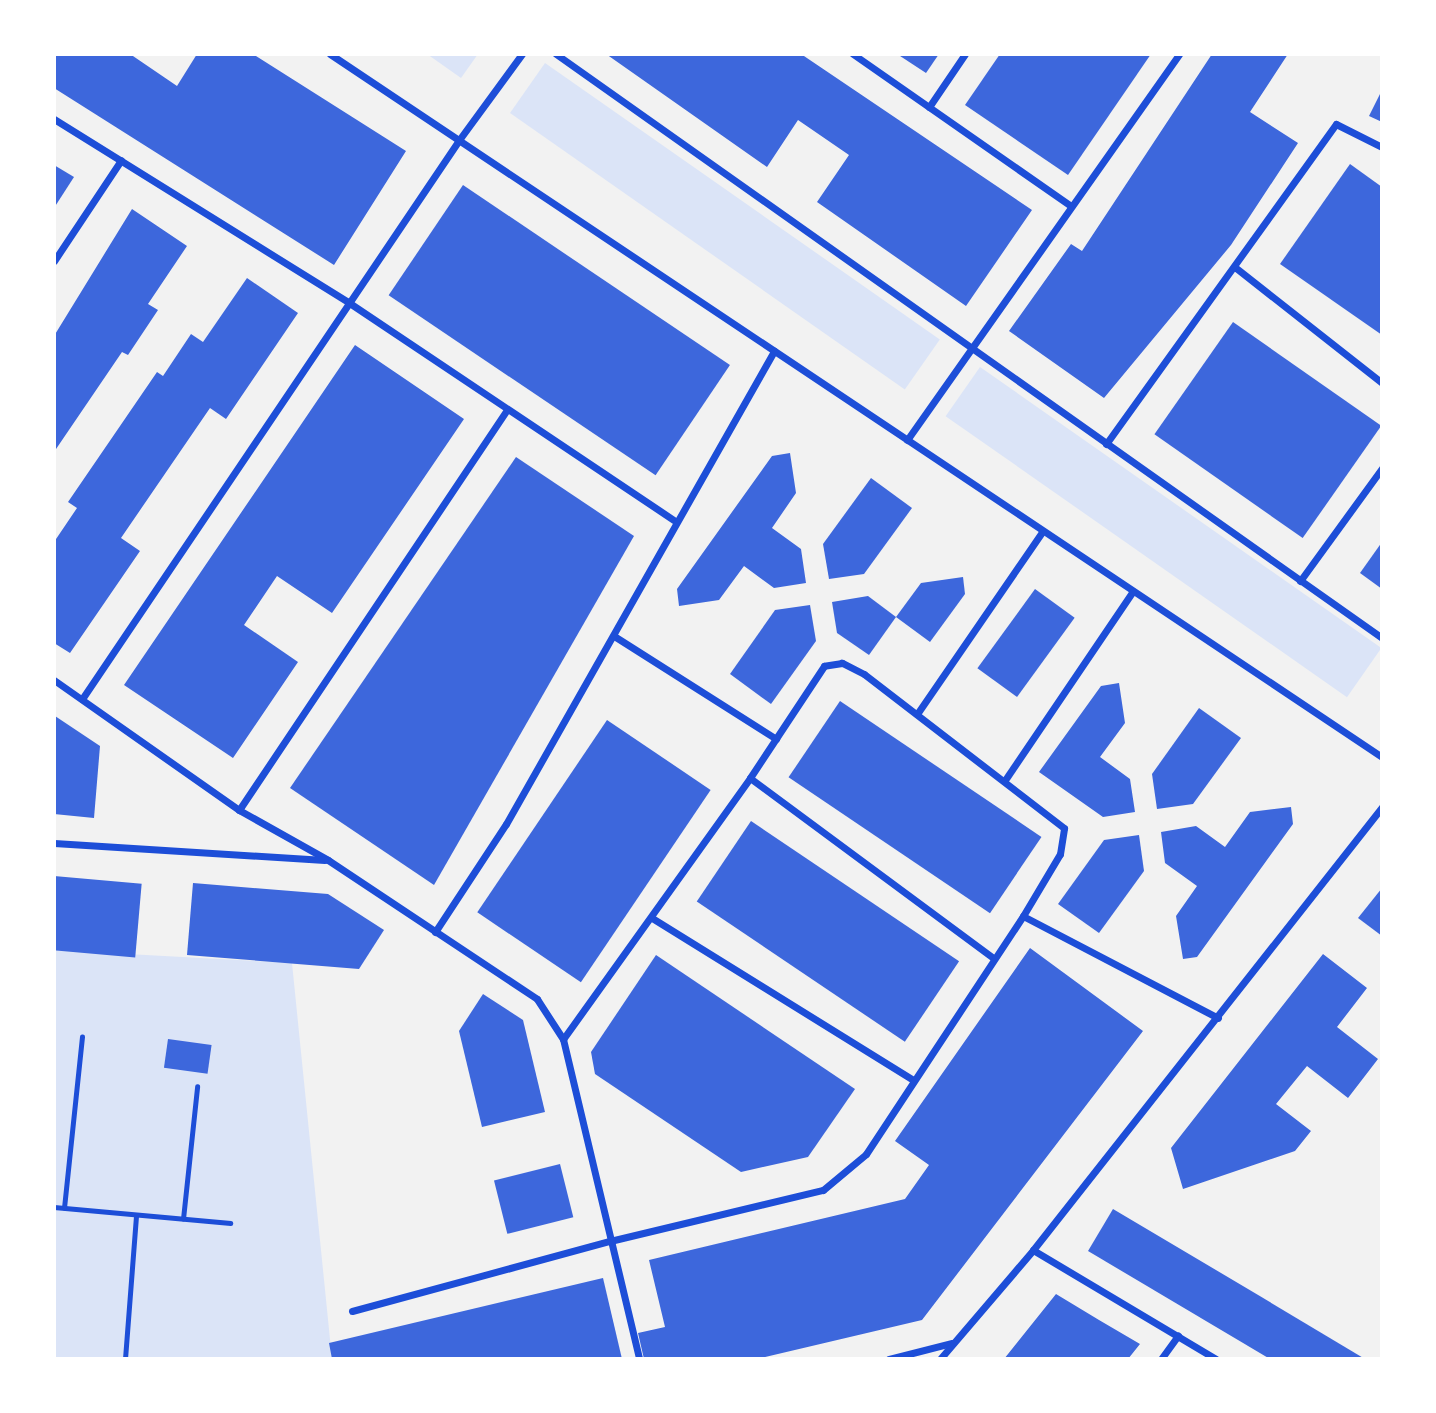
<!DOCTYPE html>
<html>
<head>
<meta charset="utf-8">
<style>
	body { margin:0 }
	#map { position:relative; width:1436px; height:1413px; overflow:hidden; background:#f2f2f2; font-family:Karla,sans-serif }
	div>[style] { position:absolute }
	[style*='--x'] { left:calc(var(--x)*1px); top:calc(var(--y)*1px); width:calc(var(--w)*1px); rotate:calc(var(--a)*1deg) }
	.green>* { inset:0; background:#dbe4f7; transform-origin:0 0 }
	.building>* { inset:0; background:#3d67dc; transform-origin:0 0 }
	.path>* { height:4.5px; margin:-2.25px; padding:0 2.25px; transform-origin:2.25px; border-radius:2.25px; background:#1d4ed8 }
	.minor>* { height:7px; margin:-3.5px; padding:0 3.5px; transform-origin:3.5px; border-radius:3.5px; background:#1d4ed8 }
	span { translate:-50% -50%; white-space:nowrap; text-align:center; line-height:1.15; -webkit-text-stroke:5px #fff; paint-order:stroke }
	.frame { position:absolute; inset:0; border:56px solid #fff; pointer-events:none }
</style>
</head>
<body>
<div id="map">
	<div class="green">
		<div style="clip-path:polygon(427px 54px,478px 54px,461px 78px)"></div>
		<div style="left:545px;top:63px;width:482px;height:61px;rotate:35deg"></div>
		<div style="left:980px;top:367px;width:490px;height:60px;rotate:35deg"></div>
		<div style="clip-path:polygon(54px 950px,292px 963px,332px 1359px,54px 1359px)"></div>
	</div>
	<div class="building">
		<div style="clip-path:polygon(54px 54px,130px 54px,177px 86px,197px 54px,253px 54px,406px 151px,334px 265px,54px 88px)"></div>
		<div style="clip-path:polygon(606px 54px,801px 54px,1032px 210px,966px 306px,817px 202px,849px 155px,798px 120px,767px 167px)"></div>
		<div style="clip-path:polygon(897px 54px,939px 54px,926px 73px)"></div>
		<div style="clip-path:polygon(1000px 54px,1151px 54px,1068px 175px,965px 105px)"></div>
		<div style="clip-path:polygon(1212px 54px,1288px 54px,1250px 112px,1298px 143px,1231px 245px,1104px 398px,1009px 331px,1071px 244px,1082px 251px)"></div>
		<div style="clip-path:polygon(1382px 90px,1382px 122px,1369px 116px)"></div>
		<div style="clip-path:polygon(1350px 164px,1382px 187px,1382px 335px,1280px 264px)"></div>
		<div style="clip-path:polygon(54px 165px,74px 177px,54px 208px)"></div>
		<div style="left:463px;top:185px;width:322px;height:133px;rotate:34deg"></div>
		<div style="clip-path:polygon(132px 209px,187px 246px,148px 304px,158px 310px,128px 355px,122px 352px,54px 452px,54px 336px)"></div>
		<div style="clip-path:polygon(247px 278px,298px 313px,226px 419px,210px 408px,121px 538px,140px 551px,70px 653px,54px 643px,54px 542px,77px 508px,68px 502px,157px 372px,163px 376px,191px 334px,203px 342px)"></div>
		<div style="left:1233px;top:322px;width:181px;height:137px;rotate:35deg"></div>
		<div style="clip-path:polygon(355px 345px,464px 419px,332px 613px,277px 576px,244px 625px,298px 662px,233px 758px,124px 685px)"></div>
		<div style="clip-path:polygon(790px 453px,796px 493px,772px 528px,801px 549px,806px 583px,774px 588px,744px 566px,719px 600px,679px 606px,677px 589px,772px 456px)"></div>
		<div style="clip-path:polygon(516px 457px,634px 536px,434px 885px,290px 788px)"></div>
		<div style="clip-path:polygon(871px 478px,912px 508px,864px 574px,829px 579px,823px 544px)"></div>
		<div style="clip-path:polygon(1382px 542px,1382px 589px,1360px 573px)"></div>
		<div style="clip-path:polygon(963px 577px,965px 594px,930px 642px,896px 617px,921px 583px)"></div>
		<div style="left:1035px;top:589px;width:49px;height:98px;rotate:36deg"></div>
		<div style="clip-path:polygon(868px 596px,896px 617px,869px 655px,837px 633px,832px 602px)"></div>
		<div style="clip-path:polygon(810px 605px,816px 641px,771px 704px,730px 674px,775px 610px)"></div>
		<div style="clip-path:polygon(1119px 683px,1125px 723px,1100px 757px,1130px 779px,1135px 812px,1103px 817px,1039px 772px,1101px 686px)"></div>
		<div style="left:840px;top:701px;width:243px;height:92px;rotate:34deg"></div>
		<div style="clip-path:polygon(1199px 708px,1241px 738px,1193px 804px,1157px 809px,1152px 774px)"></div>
		<div style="clip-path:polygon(55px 716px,100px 746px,94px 818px,54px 814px)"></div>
		<div style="left:607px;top:720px;width:125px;height:232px;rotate:34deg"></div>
		<div style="clip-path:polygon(1291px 807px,1293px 824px,1197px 957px,1183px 959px,1176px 916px,1197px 886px,1165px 863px,1161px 832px,1196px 826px,1225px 847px,1250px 812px)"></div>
		<div style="left:751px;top:821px;width:251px;height:97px;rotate:34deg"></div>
		<div style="clip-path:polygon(1139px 835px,1144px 871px,1099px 933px,1058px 904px,1104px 840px)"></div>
		<div style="left:54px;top:876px;width:88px;height:74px;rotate:5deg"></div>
		<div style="clip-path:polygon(193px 883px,328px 894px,384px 930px,359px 969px,187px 955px)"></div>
		<div style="clip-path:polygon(1382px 888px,1382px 936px,1358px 918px)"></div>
		<div style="clip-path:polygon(1030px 948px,1143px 1031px,922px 1320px,757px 1359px,644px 1359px,638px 1333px,665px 1327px,649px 1260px,905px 1199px,929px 1165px,895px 1141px)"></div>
		<div style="clip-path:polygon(1323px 954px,1367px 988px,1337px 1027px,1378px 1059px,1348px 1098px,1307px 1066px,1276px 1104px,1311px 1131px,1295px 1151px,1183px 1189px,1171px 1148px)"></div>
		<div style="clip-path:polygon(656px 955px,855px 1089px,808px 1157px,741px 1172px,595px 1074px,591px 1052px)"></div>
		<div style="clip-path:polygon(483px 994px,523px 1020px,545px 1112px,482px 1127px,459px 1031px)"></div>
		<div style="left:168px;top:1039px;width:44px;height:29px;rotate:8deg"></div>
		<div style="left:560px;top:1164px;width:55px;height:68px;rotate:76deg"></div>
		<div style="clip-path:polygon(1113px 1209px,1248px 1289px,1365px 1359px,1270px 1359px,1088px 1251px)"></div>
		<div style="clip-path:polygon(603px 1278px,622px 1359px,332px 1359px,329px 1343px)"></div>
		<div style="clip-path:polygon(1056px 1294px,1099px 1320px,1140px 1344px,1128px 1359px,1004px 1359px)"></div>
	</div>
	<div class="path">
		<div style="--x:54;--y:1207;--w:177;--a:5.2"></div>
		<div style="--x:64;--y:1208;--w:172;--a:-84"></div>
		<div style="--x:183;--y:1219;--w:133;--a:-83.9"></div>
		<div style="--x:125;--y:1359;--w:144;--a:-85.6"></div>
	</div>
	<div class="minor">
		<div style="--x:330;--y:54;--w:1265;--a:33.75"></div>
		<div style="--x:556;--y:54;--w:1012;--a:35.26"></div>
		<div style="--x:853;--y:54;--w:266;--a:34.9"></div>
		<div style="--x:929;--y:107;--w:64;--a:-55.8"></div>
		<div style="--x:54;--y:119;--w:346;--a:31.9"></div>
		<div style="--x:348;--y:302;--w:392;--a:33.8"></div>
		<div style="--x:54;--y:261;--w:121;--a:-56.4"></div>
		<div style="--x:1236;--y:268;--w:186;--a:38.2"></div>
		<div style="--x:907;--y:440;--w:472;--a:-54.8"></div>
		<div style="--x:1106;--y:444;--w:394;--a:-54.3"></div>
		<div style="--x:1336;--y:124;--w:51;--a:26.6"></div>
		<div style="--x:1300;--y:581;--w:140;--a:-54"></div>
		<div style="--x:614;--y:636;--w:192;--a:32.4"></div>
		<div style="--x:54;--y:680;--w:226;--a:35.1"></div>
		<div style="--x:239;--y:810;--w:102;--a:29.3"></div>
		<div style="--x:328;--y:860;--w:251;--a:33.6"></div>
		<div style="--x:537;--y:999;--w:48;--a:57"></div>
		<div style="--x:563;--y:1039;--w:329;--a:76.6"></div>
		<div style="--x:82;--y:699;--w:674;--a:-56"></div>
		<div style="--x:459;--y:140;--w:107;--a:-53.8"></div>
		<div style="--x:917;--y:714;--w:222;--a:-55.5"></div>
		<div style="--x:750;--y:778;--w:301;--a:36.5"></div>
		<div style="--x:1005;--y:780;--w:228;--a:-55.9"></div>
		<div style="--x:239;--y:810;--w:480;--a:-56.2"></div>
		<div style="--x:54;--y:843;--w:271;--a:3.6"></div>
		<div style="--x:1023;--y:916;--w:220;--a:27.6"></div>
		<div style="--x:652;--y:918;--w:306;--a:31.8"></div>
		<div style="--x:435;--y:932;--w:129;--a:-56.7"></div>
		<div style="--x:506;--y:824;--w:544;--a:-60.46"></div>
		<div style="--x:1033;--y:1250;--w:213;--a:30.8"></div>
		<div style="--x:352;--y:1311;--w:267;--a:-15.2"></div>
		<div style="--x:610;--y:1241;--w:219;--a:-13.5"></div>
		<div style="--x:823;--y:1190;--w:56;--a:-39.9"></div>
		<div style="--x:866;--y:1154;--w:285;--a:-56.6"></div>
		<div style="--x:1023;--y:916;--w:72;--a:-59.2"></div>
		<div style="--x:1060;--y:854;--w:26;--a:-81"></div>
		<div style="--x:1064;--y:828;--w:252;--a:-142.4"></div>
		<div style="--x:864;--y:674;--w:25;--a:-153"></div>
		<div style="--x:842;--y:663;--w:18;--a:171"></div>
		<div style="--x:824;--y:666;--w:134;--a:123.5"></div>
		<div style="--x:750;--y:778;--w:321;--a:125.6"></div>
		<div style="--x:889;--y:1359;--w:65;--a:-14.3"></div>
		<div style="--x:940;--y:1359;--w:143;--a:-49.5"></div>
		<div style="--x:1033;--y:1250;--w:564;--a:-51.77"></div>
		<div style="--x:1161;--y:1359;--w:29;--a:-54"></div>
	</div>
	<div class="frame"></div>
</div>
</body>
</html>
